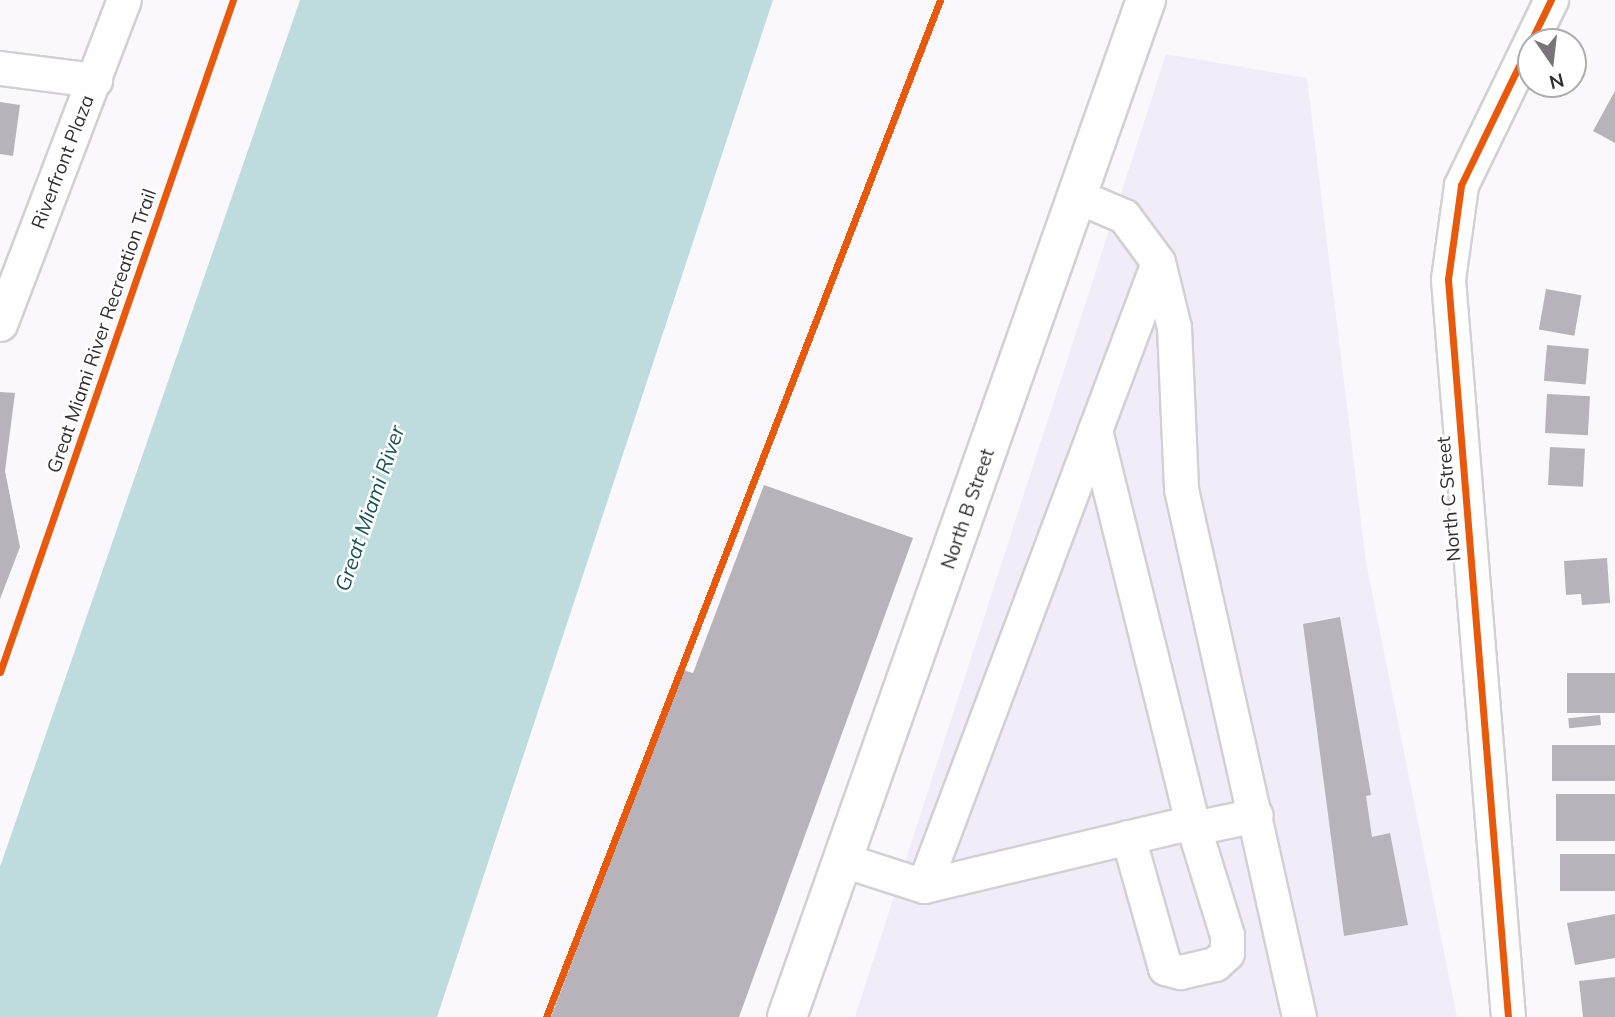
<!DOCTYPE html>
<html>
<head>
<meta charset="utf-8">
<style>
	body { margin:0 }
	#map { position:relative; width:1615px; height:1017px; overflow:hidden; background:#faf8fc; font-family:Mulish,sans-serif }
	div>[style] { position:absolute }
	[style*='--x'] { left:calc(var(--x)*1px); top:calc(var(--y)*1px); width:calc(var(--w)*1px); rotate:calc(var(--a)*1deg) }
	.commercial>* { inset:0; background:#f0edf9 }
	.water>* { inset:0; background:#bedbde }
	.building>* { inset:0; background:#b8b3bb; transform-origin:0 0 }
	.roads { filter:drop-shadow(2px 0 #d2d0d4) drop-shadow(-2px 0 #d2d0d4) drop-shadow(0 2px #d2d0d4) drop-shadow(0 -2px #d2d0d4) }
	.minor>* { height:33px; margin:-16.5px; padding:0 16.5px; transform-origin:16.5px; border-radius:16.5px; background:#fefeff }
	.major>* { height:38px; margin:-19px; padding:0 19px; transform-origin:19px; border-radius:19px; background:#fefeff }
	.cycleway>* { height:7px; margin:-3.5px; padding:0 3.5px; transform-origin:3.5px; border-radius:3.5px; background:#e8590c }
	span { translate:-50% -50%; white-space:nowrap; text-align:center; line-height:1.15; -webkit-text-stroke:5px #fff; paint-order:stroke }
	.street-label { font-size:19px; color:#312e32 }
	.water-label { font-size:21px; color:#1a5459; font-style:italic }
	.north { position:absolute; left:1517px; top:28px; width:70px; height:70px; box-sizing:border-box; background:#fff; border:2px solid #adabad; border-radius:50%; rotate:166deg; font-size:19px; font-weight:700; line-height:28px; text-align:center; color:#312e32 }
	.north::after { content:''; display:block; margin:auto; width:24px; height:32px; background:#777579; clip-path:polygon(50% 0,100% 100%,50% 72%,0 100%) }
</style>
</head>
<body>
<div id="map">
	<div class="commercial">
		<div style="clip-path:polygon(1166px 54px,1307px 78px,1366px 562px,1457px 1017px,855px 1017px)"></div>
	</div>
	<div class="water">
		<div style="clip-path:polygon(300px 0,773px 0,437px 1017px,0 1017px,0 867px)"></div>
	</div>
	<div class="building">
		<div style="clip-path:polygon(1615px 91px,1615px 143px,1593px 131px)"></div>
		<div style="clip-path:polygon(0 102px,20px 105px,13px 156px,0 154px)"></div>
		<div style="left:1546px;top:289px;width:36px;height:41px;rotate:10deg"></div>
		<div style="left:1547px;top:345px;width:42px;height:36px;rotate:5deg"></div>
		<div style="clip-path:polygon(0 392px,15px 393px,5px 471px,20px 547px,0 599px)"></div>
		<div style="left:1547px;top:394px;width:43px;height:39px;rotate:3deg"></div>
		<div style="left:1550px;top:447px;width:35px;height:38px;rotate:3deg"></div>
		<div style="clip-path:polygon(764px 485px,913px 538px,739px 1017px,551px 1017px,683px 670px,693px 673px)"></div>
		<div style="clip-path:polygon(1607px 558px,1610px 603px,1582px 605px,1581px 594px,1566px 595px,1564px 561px)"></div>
		<div style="clip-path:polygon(1340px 617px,1371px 795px,1366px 796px,1372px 837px,1390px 833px,1408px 925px,1344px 936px,1303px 624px)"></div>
		<div style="left:1615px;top:673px;width:40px;height:48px;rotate:90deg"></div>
		<div style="left:1600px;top:715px;width:10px;height:32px;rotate:84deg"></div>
		<div style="left:1615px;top:745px;width:36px;height:63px;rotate:90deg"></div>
		<div style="left:1615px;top:794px;width:47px;height:59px;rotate:90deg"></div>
		<div style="left:1615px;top:854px;width:37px;height:55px;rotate:90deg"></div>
		<div style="clip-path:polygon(1615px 914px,1615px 958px,1575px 965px,1567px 923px)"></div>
		<div style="clip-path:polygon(1615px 977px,1615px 1017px,1583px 1017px,1579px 981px)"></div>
	</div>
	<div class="roads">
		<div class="minor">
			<div style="--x:0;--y:68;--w:96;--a:7.2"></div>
			<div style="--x:1077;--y:196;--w:51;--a:23.1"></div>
			<div style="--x:1124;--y:216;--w:57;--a:53.5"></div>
			<div style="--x:1158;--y:262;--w:67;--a:76.2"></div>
			<div style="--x:1174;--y:327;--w:162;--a:87.5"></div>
			<div style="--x:1181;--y:489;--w:541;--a:77.4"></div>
			<div style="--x:0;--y:324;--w:347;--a:-69.1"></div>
			<div style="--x:1095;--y:430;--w:179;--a:-69.4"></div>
			<div style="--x:1194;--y:828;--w:63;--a:-11.8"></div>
			<div style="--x:1128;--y:837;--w:136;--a:74.2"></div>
			<div style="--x:1165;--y:968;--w:16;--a:15"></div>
			<div style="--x:1180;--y:972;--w:36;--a:-13"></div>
			<div style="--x:1215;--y:964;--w:16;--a:-43"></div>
			<div style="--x:1227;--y:953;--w:18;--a:-90"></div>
			<div style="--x:1227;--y:935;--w:118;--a:-107.2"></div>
			<div style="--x:843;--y:860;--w:85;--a:17.8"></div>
			<div style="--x:924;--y:886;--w:276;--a:-13.4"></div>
			<div style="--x:1192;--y:822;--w:404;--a:-103.9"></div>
			<div style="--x:1095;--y:430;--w:487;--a:110.6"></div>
			<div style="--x:1508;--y:1017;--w:740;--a:-94.65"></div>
			<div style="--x:1448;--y:279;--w:95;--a:-82.1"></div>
			<div style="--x:1461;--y:185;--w:206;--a:-64.1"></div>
		</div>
		<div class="major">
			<div style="--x:787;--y:1017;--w:1079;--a:-70.56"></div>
		</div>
	</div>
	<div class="cycleway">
		<div style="--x:0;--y:672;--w:711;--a:-70.88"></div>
		<div style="--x:546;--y:1017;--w:1091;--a:-68.82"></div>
		<div style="--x:1508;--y:1017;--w:740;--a:-94.65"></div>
		<div style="--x:1448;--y:279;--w:95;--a:-82.1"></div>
		<div style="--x:1461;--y:185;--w:206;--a:-64.1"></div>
	</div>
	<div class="street-label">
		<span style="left:63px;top:162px;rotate:-69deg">Riverfront Plaza</span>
		<span style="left:102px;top:331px;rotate:-71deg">Great Miami River Recreation Trail</span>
		<span style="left:1449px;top:499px;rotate:-95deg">North C Street</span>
		<span style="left:968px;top:509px;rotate:-71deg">North B Street</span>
	</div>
	<div class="water-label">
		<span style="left:369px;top:508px;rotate:-71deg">Great Miami River</span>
	</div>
	<div class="north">N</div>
</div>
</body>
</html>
